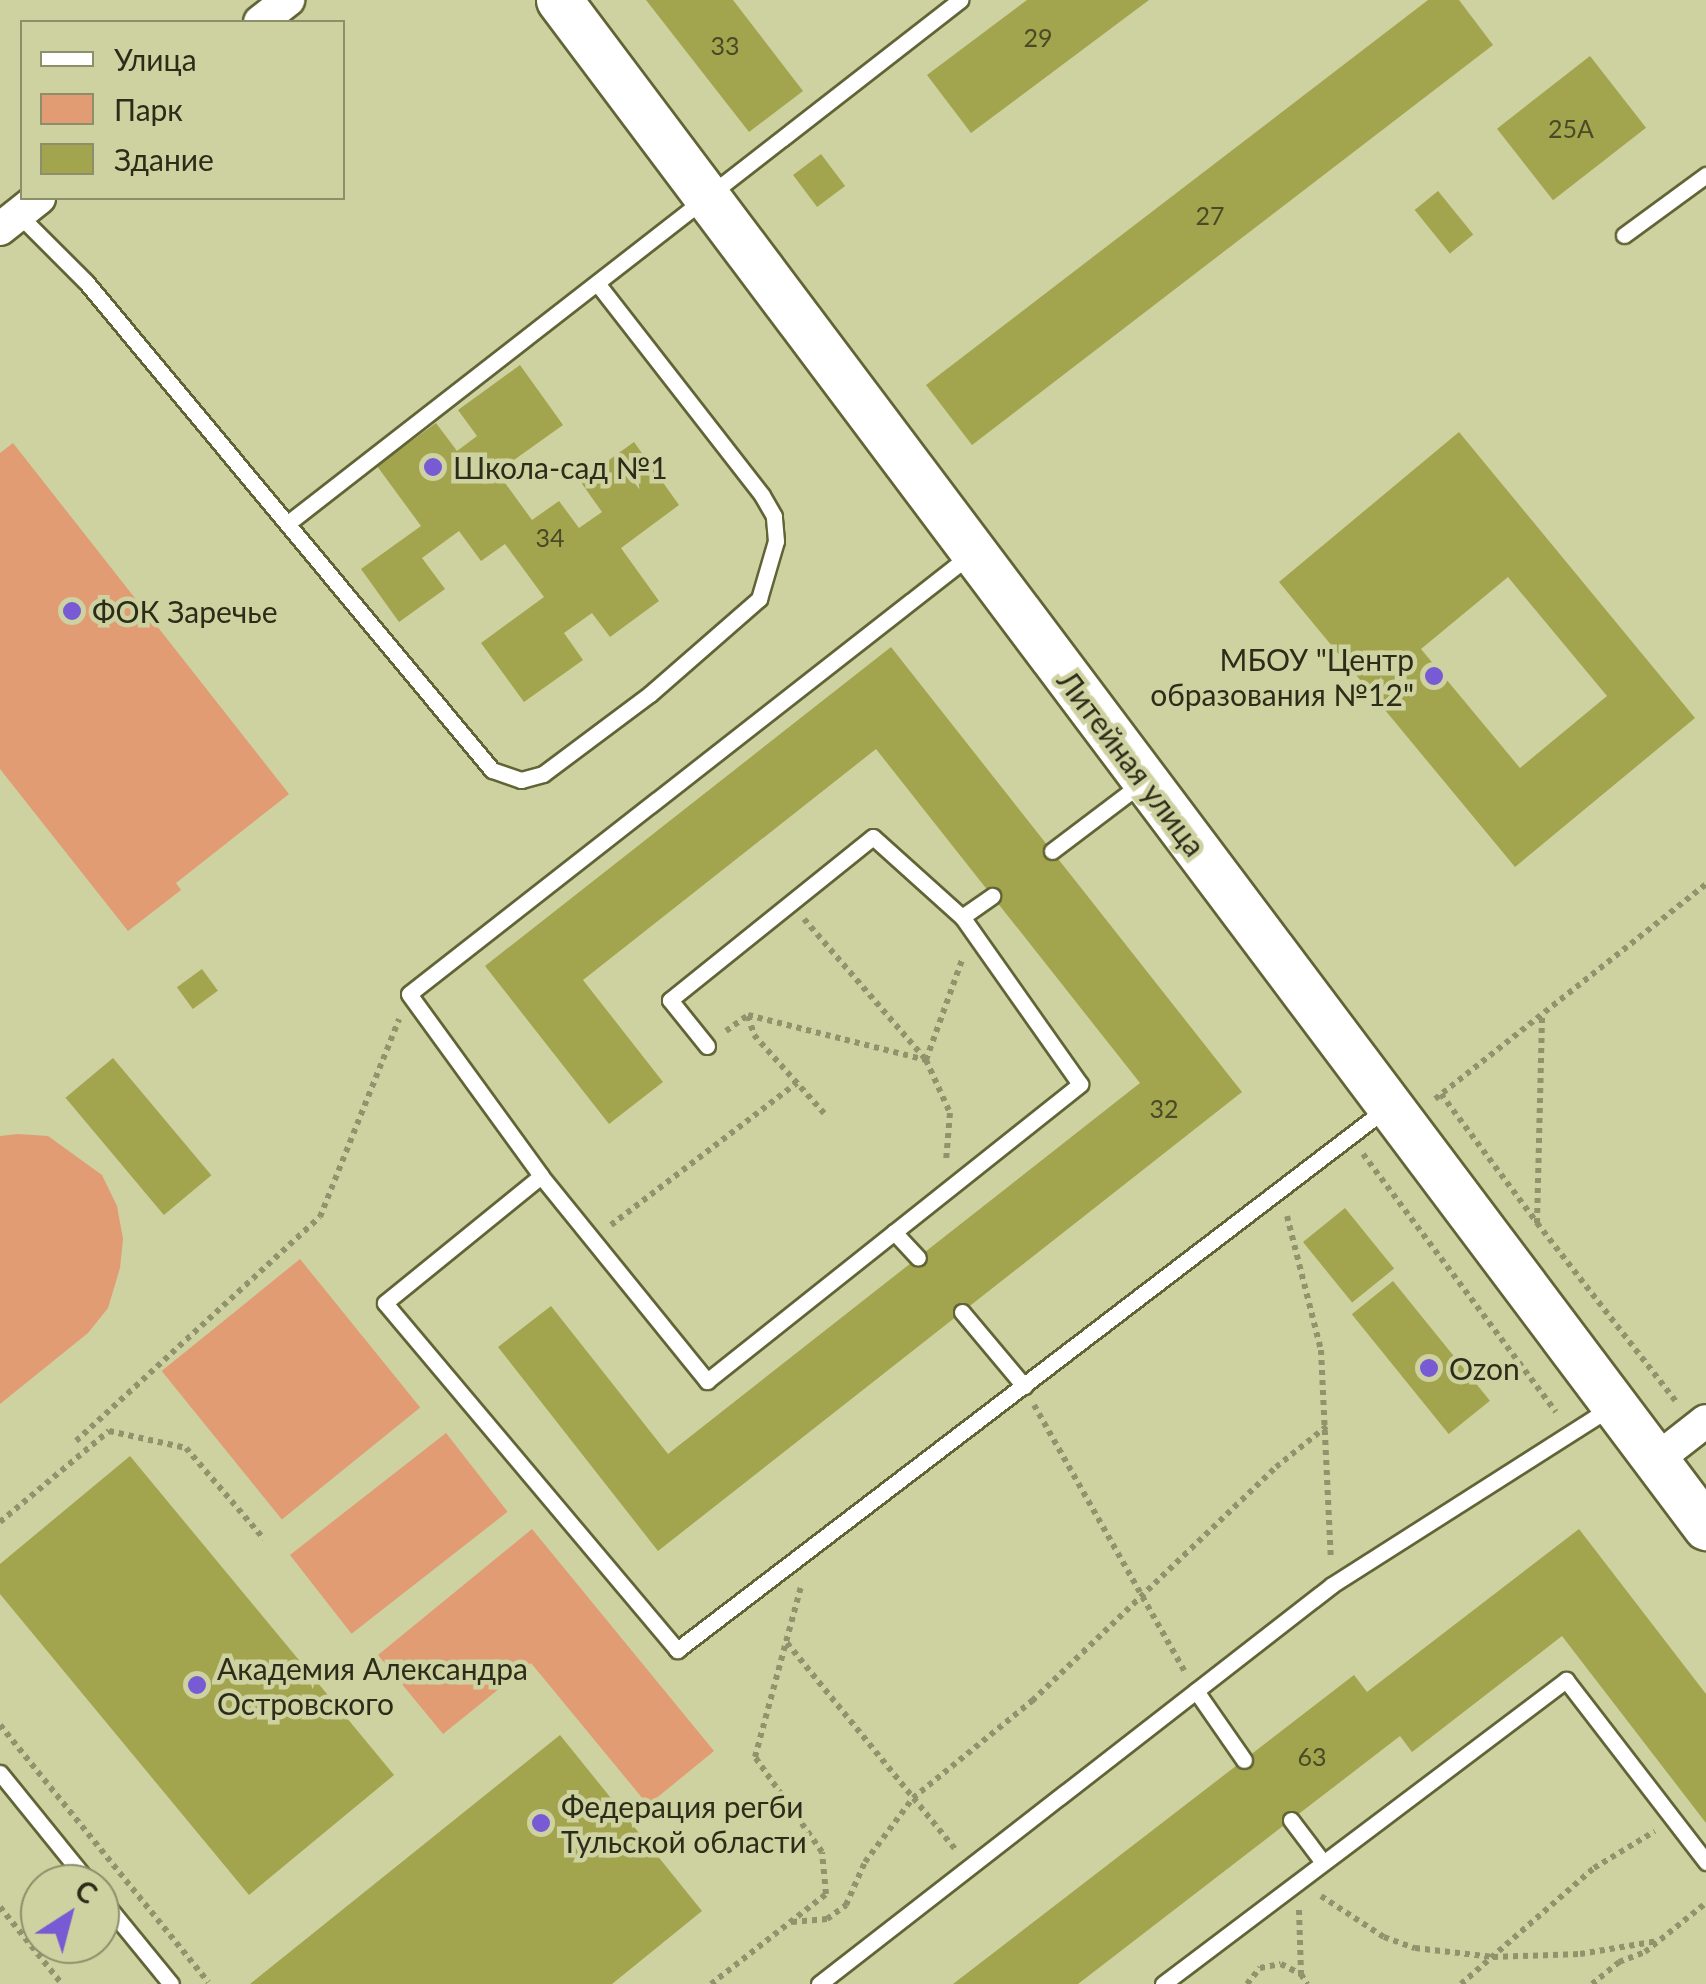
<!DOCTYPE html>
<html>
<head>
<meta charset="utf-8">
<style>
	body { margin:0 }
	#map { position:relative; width:1706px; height:1984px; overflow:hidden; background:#ced1a0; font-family:Lato,sans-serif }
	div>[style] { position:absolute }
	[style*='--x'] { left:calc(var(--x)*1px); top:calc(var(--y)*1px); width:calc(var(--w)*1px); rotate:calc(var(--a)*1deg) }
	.green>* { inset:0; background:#e19c74; transform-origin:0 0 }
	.building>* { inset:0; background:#a2a54d; transform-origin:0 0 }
	.path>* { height:6px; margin-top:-3px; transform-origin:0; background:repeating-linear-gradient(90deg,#91936d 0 5px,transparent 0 10px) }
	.roads { filter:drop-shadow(2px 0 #626436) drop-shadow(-2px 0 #626436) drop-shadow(0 2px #626436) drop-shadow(0 -2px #626436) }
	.lane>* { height:15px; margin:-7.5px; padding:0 7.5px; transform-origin:7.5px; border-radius:7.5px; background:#fff }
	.street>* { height:32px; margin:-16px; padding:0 16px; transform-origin:16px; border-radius:16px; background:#fff }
	.secondary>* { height:45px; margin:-22.5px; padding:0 22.5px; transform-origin:22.5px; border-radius:22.5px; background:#fff }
	.dots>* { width:28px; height:28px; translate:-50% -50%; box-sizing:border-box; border:5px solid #ced1a0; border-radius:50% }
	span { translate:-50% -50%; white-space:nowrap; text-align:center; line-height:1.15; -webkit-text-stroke:9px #ced1a0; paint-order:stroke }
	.number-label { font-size:25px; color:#4a4b26 }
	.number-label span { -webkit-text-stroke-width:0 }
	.poi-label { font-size:30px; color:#2c2d19 }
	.left { translate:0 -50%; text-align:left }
	.right { translate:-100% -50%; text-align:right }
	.street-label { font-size:30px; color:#2c2d19 }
	.legend { position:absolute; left:20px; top:20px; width:325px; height:180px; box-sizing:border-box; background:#ced1a0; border:2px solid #8d8f6a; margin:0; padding:12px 18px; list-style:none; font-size:30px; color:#2c2d19 }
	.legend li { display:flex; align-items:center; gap:20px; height:50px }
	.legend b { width:50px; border:2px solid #8d8f6a }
	.north { position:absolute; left:20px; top:1864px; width:100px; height:100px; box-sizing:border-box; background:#ced1a0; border:2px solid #8d8f6a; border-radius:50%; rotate:36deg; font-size:28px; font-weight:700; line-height:40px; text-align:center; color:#2c2d19 }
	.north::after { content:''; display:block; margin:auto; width:35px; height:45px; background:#775ad4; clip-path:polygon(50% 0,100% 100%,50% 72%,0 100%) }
</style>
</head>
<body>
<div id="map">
	<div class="green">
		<div style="clip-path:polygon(13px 443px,289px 794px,176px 883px,181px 890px,128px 931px,0 769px,0 453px)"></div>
		<div style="clip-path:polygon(18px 1134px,48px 1136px,102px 1175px,117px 1206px,123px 1239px,120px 1268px,108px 1308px,88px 1333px,0 1404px,0 1136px)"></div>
		<div style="left:300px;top:1259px;width:191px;height:178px;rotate:51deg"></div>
		<div style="left:446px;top:1433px;width:100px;height:198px;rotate:52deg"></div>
		<div style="clip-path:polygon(532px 1529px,714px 1751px,648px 1805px,531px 1663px,443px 1734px,378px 1655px)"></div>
	</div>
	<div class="building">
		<div style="clip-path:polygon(646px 0,733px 0,803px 91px,749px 132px)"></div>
		<div style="clip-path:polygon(1027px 0,1149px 0,971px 133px,927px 75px)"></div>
		<div style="clip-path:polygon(1428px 0,1459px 0,1493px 45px,972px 445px,926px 385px)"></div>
		<div style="left:1590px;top:56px;width:91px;height:118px;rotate:52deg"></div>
		<div style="left:821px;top:154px;width:40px;height:35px;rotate:53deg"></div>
		<div style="left:1438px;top:191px;width:56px;height:30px;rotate:51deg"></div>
		<div style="clip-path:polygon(520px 365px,563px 425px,497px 472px,532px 520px,559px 501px,579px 528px,602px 512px,580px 481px,634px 442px,679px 505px,621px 548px,659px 601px,610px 637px,592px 613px,564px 633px,583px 660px,524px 702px,481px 643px,544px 597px,505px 544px,481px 561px,459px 531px,422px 558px,445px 589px,399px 622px,361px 569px,421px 526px,377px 466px,436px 423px,457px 451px,477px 436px,458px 410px)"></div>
		<div style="clip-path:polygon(evenodd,1459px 432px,1695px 718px,1515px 867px,1279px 582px,1459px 432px,1508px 577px,1607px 696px,1520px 768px,1421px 649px,1508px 577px)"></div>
		<div style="clip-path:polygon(891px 647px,1242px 1092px,658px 1551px,498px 1347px,551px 1306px,668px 1454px,1140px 1083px,876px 749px,583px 980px,663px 1082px,609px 1124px,485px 966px)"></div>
		<div style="left:202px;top:969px;width:27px;height:31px;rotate:54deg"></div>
		<div style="left:113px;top:1058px;width:153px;height:62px;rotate:50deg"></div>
		<div style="left:1345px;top:1208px;width:78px;height:54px;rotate:51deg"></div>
		<div style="left:1393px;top:1281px;width:154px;height:53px;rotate:51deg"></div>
		<div style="clip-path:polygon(130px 1456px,394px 1775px,249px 1895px,0 1594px,0 1564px)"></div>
		<div style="clip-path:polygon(1579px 1529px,1706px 1694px,1706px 1823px,1562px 1636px,1412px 1752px,1400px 1736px,1078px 1984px,953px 1984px,1354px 1675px,1367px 1692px)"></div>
		<div style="clip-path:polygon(560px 1735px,702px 1911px,612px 1984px,250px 1984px)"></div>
	</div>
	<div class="path">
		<div style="--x:804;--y:919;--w:186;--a:49.1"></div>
		<div style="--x:926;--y:1060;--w:58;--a:65.6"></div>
		<div style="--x:950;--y:1113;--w:48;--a:94.8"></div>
		<div style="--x:748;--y:1016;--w:20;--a:72"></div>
		<div style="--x:754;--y:1035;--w:105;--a:48.1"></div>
		<div style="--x:726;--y:1031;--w:27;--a:-36"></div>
		<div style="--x:748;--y:1015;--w:184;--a:14.2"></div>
		<div style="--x:926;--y:1060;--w:106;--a:-70.2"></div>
		<div style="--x:1441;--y:1094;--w:161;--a:53.3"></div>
		<div style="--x:1537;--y:1223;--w:207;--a:-88.6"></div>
		<div style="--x:1435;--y:1099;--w:346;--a:-38.4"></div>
		<div style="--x:1363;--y:1154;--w:322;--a:53.2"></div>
		<div style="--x:1287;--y:1216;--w:138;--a:75.8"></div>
		<div style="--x:1321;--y:1350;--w:209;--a:87.3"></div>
		<div style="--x:1537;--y:1223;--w:229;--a:52.1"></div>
		<div style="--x:611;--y:1225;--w:234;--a:-37.4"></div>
		<div style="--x:1034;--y:1405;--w:307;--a:60.5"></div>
		<div style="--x:76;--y:1441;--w:331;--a:-42.6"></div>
		<div style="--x:320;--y:1217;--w:213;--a:-68.2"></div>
		<div style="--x:0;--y:1522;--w:142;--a:-39.9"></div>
		<div style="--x:109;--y:1431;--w:79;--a:12.4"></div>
		<div style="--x:186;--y:1448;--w:120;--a:49.4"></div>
		<div style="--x:787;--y:1643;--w:267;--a:50.8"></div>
		<div style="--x:0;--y:1725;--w:331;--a:51"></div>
		<div style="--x:1321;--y:1896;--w:75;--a:33.1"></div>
		<div style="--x:1384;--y:1937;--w:33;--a:20"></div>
		<div style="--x:1415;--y:1948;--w:79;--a:6.6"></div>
		<div style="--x:1493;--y:1957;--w:87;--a:-2"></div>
		<div style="--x:1580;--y:1954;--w:79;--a:-9.5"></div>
		<div style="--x:0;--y:1907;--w:99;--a:51.2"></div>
		<div style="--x:1299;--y:1910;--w:64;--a:88.2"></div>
		<div style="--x:792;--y:1922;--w:35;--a:-5"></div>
		<div style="--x:827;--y:1919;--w:24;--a:-36"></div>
		<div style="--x:846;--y:1905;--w:47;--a:-66.2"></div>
		<div style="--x:865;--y:1862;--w:80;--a:-53.1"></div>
		<div style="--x:913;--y:1798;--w:154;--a:-39.2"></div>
		<div style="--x:1032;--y:1701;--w:338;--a:-43.8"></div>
		<div style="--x:1276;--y:1467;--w:65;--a:-38.8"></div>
		<div style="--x:711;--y:1984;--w:146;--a:-38"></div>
		<div style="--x:826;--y:1894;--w:42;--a:-95.4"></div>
		<div style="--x:822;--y:1852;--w:116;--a:-125.2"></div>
		<div style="--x:755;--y:1757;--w:176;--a:-74.9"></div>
		<div style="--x:1247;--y:1984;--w:21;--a:-51"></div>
		<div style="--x:1260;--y:1968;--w:21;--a:-11"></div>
		<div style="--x:1281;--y:1964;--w:22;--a:27"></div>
		<div style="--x:1301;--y:1974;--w:12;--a:59"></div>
		<div style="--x:1461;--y:1984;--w:176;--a:-41.1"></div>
		<div style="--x:1594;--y:1868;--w:71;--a:-31.2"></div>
		<div style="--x:1592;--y:1984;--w:35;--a:-39"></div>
		<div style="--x:1619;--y:1962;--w:28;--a:-21"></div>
		<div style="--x:1645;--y:1952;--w:78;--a:-38.8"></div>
	</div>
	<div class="roads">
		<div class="lane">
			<div style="--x:18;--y:214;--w:96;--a:45"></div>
			<div style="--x:86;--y:282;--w:635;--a:50.24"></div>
			<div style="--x:492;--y:770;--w:31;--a:19"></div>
			<div style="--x:521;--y:780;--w:23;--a:-15"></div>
			<div style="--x:543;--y:774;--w:134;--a:-36.8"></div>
			<div style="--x:650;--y:694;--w:145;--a:-41.1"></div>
			<div style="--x:759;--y:599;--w:60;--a:-73.7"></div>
			<div style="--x:776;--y:541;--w:25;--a:-95"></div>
			<div style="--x:774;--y:516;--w:24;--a:-120"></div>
			<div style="--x:762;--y:495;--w:267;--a:-127.9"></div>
			<div style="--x:1624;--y:235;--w:102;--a:-36.2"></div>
			<div style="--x:288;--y:523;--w:852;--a:-37.89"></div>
			<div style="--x:970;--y:555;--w:712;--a:141.96"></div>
			<div style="--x:409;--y:994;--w:225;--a:54"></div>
			<div style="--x:541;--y:1176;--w:201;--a:140.9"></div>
			<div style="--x:385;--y:1303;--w:454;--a:49.9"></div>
			<div style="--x:677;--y:1650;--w:895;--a:-37.37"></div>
			<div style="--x:1052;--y:851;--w:113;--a:-37.1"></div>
			<div style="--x:707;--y:1046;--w:59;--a:-128.8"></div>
			<div style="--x:670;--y:1000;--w:260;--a:-38.8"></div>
			<div style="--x:873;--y:837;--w:120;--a:42"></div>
			<div style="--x:962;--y:917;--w:37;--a:-35"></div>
			<div style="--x:541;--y:1176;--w:264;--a:51"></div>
			<div style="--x:707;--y:1381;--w:477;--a:-38.5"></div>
			<div style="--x:1080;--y:1084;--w:204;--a:-125.2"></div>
			<div style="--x:894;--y:1232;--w:35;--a:47"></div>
			<div style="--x:962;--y:1312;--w:97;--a:50"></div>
			<div style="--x:1196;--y:1691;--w:84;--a:55.2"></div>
			<div style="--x:0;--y:1773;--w:143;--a:51"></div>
			<div style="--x:1291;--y:1820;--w:51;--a:52.9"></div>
			<div style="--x:100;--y:1897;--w:112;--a:50.8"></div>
			<div style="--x:819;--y:1984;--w:650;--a:-37.87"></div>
			<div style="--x:1332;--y:1585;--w:331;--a:-32.5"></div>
			<div style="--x:1163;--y:1984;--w:505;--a:-37.03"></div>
			<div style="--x:1566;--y:1680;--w:230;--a:52.4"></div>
		</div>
		<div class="street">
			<div style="--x:260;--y:22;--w:36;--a:-38"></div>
			<div style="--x:0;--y:229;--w:50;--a:-38.5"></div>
			<div style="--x:1656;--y:1460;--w:63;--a:-38"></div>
		</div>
		<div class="secondary">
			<div style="--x:559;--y:0;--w:1910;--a:53.09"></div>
		</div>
	</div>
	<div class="dots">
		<div style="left:433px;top:467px;background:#775ad4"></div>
		<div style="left:72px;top:611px;background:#775ad4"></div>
		<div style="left:1434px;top:676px;background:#775ad4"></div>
		<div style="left:1429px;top:1368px;background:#775ad4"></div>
		<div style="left:197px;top:1685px;background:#775ad4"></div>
		<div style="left:541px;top:1823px;background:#775ad4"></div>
	</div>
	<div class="number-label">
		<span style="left:1038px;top:37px">29</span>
		<span style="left:725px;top:45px">33</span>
		<span style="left:1571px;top:128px">25А</span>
		<span style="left:1210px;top:215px">27</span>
		<span style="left:550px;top:537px">34</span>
		<span style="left:1164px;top:1108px">32</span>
		<span style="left:1312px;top:1756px">63</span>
	</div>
	<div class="poi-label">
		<span class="left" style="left:453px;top:467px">Школа-сад №1</span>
		<span class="left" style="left:92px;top:611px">ФОК Заречье</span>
		<span class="right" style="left:1414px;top:676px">МБОУ "Центр<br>образования №12"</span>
		<span class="left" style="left:1449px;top:1368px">Ozon</span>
		<span class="left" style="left:217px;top:1685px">Академия Александра<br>Островского</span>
		<span class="left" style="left:561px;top:1823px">Федерация регби<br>Тульской области</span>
	</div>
	<div class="street-label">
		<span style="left:1132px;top:763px;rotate:53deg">Литейная улица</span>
	</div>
	<ul class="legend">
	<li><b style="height:12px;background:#fff"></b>Улица</li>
	<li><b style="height:28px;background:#e19c74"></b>Парк</li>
	<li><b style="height:28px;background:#a2a54d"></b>Здание</li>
	</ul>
	<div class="north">С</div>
</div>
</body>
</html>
